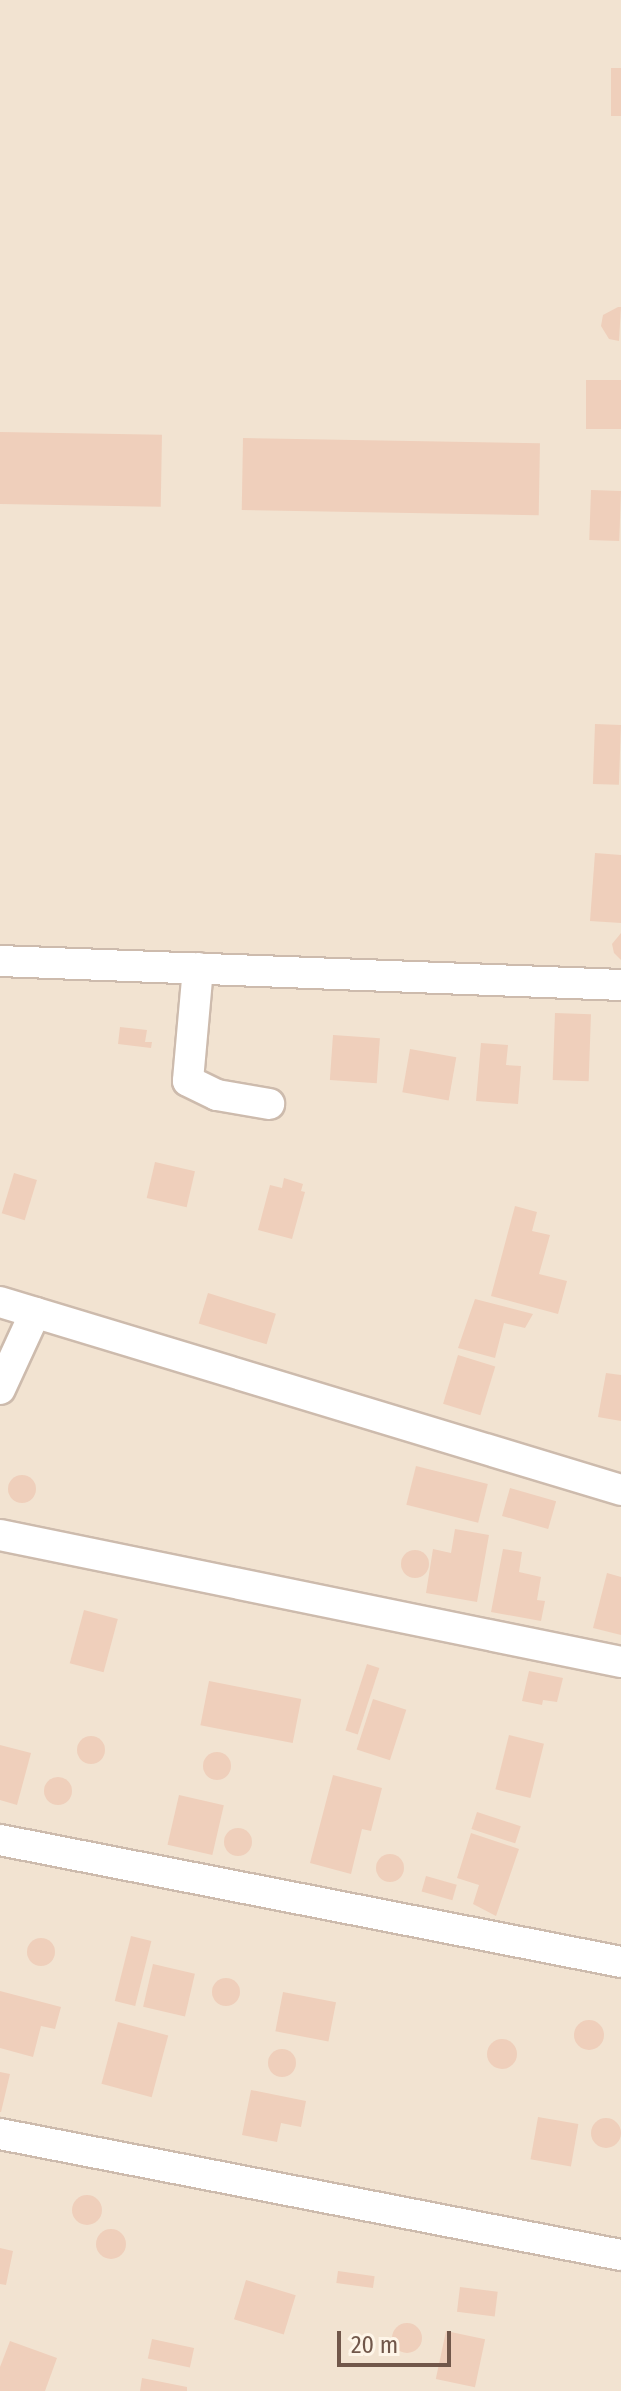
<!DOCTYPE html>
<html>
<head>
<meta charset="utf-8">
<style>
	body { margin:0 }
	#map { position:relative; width:621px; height:2391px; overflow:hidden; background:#fbf1e2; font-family:"Fira Sans Condensed",sans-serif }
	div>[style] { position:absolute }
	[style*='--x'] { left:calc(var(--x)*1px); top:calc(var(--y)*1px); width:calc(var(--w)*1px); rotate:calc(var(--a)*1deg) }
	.residential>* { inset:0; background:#f2e3d1; transform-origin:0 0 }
	.building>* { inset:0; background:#efcfbb; transform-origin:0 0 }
	.round { border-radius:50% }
	.roads { filter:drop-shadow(2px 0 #cdbbad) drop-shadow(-2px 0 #cdbbad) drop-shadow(0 2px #cdbbad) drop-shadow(0 -2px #cdbbad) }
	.minor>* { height:30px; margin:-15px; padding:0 15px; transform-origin:15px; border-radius:15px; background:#fff }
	span { translate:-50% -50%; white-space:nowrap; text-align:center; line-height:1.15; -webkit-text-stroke:7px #fef5e8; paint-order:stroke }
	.scale { position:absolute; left:337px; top:2331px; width:114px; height:36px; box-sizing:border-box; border:4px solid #71574a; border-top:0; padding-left:10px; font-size:24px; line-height:28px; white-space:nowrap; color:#71574a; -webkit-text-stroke:6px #fef5e8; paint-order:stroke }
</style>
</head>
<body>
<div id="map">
	<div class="residential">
		<div style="left:0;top:0;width:621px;height:2391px"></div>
	</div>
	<div class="building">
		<div style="left:611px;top:68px;width:10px;height:48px"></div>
		<div style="clip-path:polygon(618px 307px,621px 307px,619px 341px,609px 339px,601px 326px,603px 315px)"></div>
		<div style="left:621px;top:380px;width:49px;height:35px;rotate:90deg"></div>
		<div style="left:0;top:432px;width:162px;height:72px;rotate:1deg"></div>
		<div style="left:243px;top:438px;width:297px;height:72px;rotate:1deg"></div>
		<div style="left:591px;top:490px;width:30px;height:50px;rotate:2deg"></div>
		<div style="left:595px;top:724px;width:26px;height:60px;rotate:2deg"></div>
		<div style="clip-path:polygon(595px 853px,621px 855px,621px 923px,590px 921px)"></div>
		<div style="clip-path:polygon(621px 933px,621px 960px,614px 953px,612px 944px)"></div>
		<div style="left:555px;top:1013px;width:36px;height:67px;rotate:2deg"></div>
		<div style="clip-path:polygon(120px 1027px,147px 1030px,145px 1042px,152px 1042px,151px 1048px,118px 1044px)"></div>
		<div style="left:333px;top:1035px;width:47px;height:45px;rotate:4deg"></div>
		<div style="clip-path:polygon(481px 1043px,508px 1045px,506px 1065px,521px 1066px,518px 1104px,476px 1101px)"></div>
		<div style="left:410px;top:1049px;width:47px;height:44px;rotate:10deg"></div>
		<div style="left:155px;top:1162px;width:41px;height:37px;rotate:13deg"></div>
		<div style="left:14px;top:1173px;width:24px;height:42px;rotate:17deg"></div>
		<div style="clip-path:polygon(284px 1178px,303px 1184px,301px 1191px,305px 1192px,292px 1239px,258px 1230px,270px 1185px,282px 1188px)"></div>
		<div style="clip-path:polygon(515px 1206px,537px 1212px,532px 1231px,550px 1235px,539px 1274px,567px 1281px,558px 1314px,491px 1296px)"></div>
		<div style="left:208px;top:1293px;width:71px;height:32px;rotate:17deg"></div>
		<div style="clip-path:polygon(475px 1299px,533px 1314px,525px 1328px,504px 1323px,495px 1358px,458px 1348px)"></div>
		<div style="left:458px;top:1355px;width:39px;height:51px;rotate:17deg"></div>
		<div style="clip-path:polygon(606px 1373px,621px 1375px,621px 1421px,598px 1417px)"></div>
		<div style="left:416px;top:1466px;width:74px;height:40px;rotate:14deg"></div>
		<div class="round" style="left:8px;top:1475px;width:28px;height:28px"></div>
		<div style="left:510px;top:1488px;width:48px;height:29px;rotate:16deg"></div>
		<div style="clip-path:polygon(455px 1529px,489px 1535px,477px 1602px,426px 1593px,433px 1549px,451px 1553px)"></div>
		<div style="clip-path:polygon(503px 1549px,522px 1552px,519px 1572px,541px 1577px,537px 1600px,545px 1601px,541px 1621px,491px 1612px)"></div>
		<div class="round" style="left:401px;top:1550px;width:28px;height:28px"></div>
		<div style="clip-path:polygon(607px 1573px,621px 1577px,621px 1635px,593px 1628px)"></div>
		<div style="left:84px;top:1610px;width:35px;height:55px;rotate:15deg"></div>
		<div style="left:367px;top:1664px;width:13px;height:70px;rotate:18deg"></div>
		<div style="clip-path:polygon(529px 1671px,563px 1678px,557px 1702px,543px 1700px,542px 1705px,522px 1701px)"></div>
		<div style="left:209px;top:1681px;width:94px;height:45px;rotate:11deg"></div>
		<div style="left:373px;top:1699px;width:35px;height:53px;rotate:18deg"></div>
		<div style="left:509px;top:1735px;width:36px;height:56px;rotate:14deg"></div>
		<div class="round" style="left:77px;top:1736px;width:28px;height:28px"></div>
		<div style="clip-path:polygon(0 1745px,31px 1753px,17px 1805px,0 1800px)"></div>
		<div class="round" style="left:203px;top:1752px;width:28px;height:28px"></div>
		<div style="clip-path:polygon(333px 1775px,382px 1788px,371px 1831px,362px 1829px,351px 1874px,310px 1863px)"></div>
		<div class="round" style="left:44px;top:1777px;width:28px;height:28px"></div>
		<div style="left:179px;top:1795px;width:46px;height:51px;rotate:13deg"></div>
		<div style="left:477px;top:1812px;width:46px;height:18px;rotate:18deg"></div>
		<div class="round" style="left:224px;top:1828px;width:28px;height:28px"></div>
		<div style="clip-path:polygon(471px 1833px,519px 1849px,496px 1916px,473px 1904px,479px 1885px,457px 1878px)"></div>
		<div class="round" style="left:376px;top:1854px;width:28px;height:28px"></div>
		<div style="left:426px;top:1876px;width:32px;height:16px;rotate:16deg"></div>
		<div style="left:131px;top:1936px;width:21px;height:67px;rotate:14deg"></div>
		<div class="round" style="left:27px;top:1938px;width:28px;height:28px"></div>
		<div style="left:153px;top:1964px;width:43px;height:44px;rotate:13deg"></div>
		<div class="round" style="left:212px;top:1978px;width:28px;height:28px"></div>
		<div style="clip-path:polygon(0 1991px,61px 2007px,55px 2029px,41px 2026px,33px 2057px,0 2048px)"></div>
		<div style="left:283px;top:1992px;width:54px;height:40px;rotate:11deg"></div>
		<div class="round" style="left:574px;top:2020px;width:30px;height:30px"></div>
		<div style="left:118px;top:2022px;width:52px;height:64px;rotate:15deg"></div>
		<div class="round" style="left:487px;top:2039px;width:30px;height:30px"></div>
		<div class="round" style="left:268px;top:2049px;width:28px;height:28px"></div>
		<div style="clip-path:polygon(0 2072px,10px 2074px,1px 2112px,0 2112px)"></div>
		<div style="clip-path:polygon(251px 2090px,306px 2101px,301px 2127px,281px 2123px,277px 2142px,242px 2135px)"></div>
		<div style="left:538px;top:2117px;width:41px;height:43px;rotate:10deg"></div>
		<div class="round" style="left:591px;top:2118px;width:30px;height:30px"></div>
		<div class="round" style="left:72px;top:2195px;width:30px;height:30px"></div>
		<div class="round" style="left:96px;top:2229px;width:30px;height:30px"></div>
		<div style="clip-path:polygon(0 2248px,13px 2251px,6px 2285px,0 2284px)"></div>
		<div style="left:338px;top:2271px;width:37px;height:12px;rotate:8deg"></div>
		<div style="left:246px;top:2280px;width:52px;height:41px;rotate:17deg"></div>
		<div style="left:460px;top:2287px;width:38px;height:25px;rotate:7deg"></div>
		<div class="round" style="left:392px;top:2323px;width:30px;height:30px"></div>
		<div style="left:446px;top:2331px;width:40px;height:49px;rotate:12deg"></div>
		<div style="left:152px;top:2339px;width:43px;height:20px;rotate:12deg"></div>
		<div style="clip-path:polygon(10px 2341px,57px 2358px,45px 2391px,0 2391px,0 2367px)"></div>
		<div style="clip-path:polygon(142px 2378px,187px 2387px,187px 2391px,140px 2391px)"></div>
	</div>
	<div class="roads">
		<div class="minor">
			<div style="--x:0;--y:961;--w:621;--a:2.21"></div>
			<div style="--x:198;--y:968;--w:113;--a:95.1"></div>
			<div style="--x:188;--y:1081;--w:32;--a:26"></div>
			<div style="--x:217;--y:1095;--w:53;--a:9.8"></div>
			<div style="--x:0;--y:1302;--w:649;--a:16.84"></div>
			<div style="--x:0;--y:1389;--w:84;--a:-65.3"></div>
			<div style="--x:0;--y:1535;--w:634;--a:11.56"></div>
			<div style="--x:0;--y:1840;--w:633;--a:11.11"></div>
			<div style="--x:0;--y:2134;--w:633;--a:11.03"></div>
		</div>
	</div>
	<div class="scale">20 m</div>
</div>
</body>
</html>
